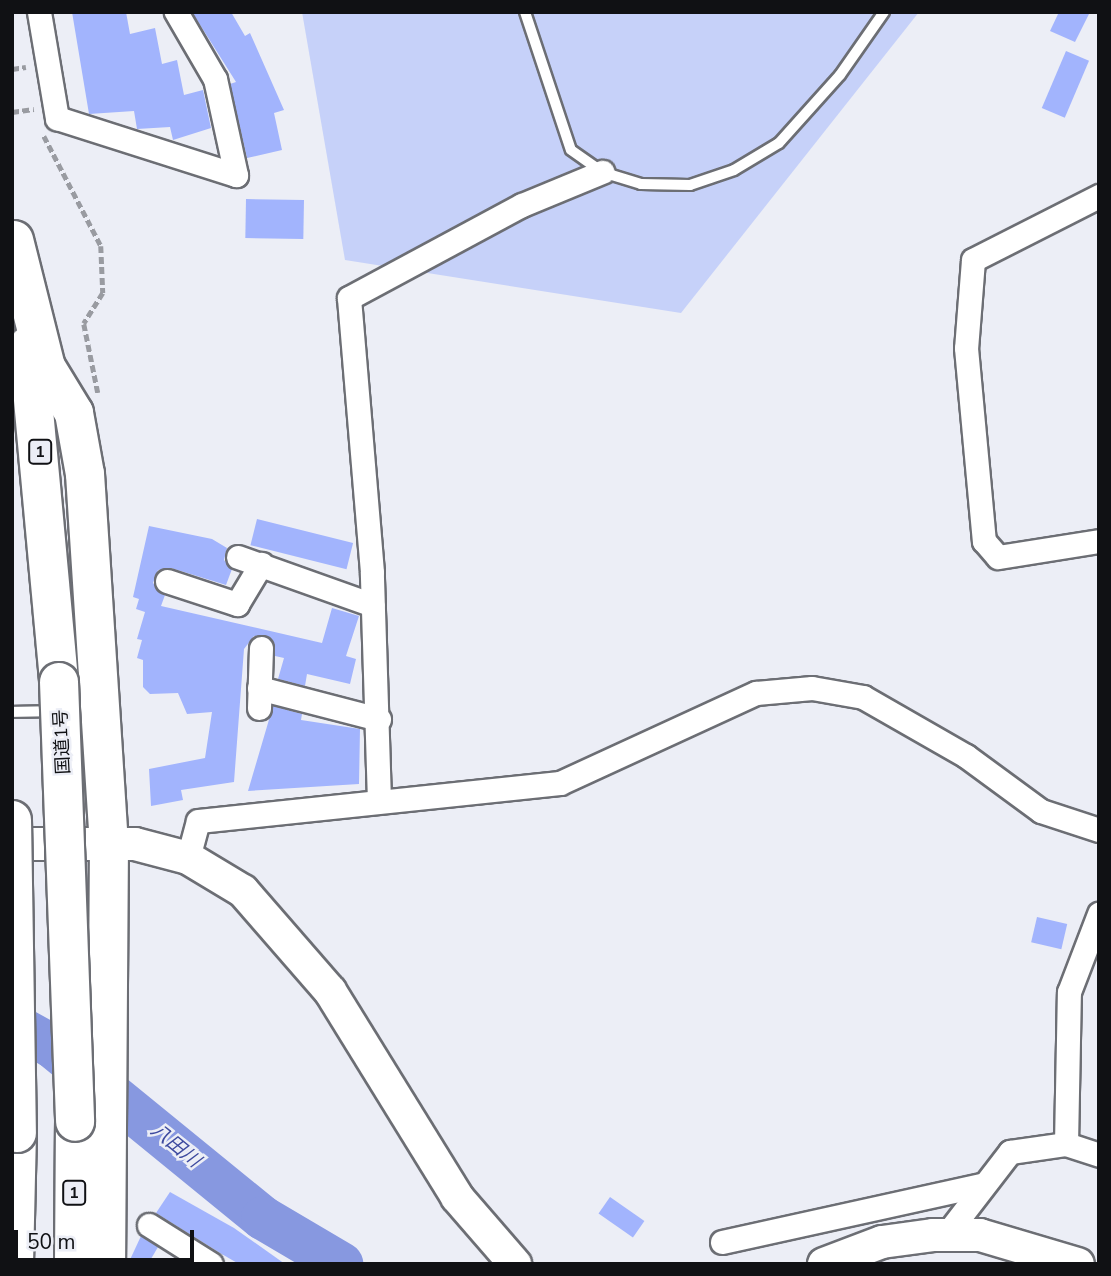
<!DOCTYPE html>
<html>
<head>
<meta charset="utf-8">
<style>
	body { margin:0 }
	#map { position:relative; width:1111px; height:1276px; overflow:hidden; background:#eceef6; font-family:"Nunito Sans","Noto Sans JP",sans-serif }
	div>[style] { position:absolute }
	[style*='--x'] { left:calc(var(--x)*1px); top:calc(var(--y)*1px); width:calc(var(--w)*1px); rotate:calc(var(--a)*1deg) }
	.green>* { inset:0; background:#c6d1f9 }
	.river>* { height:44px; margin:-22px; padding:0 22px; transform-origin:22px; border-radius:22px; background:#8798e0 }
	.building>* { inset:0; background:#a2b4fd; transform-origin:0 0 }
	.path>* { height:4.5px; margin-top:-2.25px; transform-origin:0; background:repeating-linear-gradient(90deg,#999ba1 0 7px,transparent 0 10.5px) }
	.roads { filter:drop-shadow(2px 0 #6c6e74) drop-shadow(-2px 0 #6c6e74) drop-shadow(0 2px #6c6e74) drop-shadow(0 -2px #6c6e74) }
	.lane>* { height:10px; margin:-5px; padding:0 5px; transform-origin:5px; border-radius:5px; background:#fff }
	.street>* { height:23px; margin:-11.5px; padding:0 11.5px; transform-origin:11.5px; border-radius:11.5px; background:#fff }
	.secondary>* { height:32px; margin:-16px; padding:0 16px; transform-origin:16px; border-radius:16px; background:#fff }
	.highway>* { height:38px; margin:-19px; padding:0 19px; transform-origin:19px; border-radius:19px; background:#fff }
	.bridges { filter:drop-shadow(2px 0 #6c6e74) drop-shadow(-2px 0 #6c6e74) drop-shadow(0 2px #6c6e74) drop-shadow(0 -2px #6c6e74) }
	.highway-bridge>* { height:38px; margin:-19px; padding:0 19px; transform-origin:19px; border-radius:19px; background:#fff }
	span { translate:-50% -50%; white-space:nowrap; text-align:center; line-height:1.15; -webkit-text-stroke:5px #eceef6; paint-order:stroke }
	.shield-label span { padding:2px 5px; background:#eceef6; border:2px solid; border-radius:5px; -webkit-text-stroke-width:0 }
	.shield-label { font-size:16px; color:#101114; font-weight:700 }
	.street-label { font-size:18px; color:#101114 }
	.water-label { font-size:19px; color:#3d4a9f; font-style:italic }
	.frame { position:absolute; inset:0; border:14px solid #101114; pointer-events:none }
	.scale { position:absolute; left:14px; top:1230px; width:180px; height:32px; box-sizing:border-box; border:4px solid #101114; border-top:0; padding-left:9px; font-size:21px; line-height:24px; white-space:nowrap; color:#101114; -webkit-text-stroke:5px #eceef6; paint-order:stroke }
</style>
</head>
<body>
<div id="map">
	<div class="green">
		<div style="clip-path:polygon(302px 12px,919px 12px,681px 313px,345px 260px)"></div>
	</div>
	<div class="river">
		<div style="--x:12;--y:1024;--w:46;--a:28.8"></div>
		<div style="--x:52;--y:1046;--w:272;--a:39.2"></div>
		<div style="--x:263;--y:1218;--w:91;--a:30.5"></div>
	</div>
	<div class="building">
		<div style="clip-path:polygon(72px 12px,126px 12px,130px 34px,155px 28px,162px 64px,177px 60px,184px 95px,203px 90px,211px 128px,173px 140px,170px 127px,137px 129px,134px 111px,89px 114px)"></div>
		<div style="clip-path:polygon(192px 12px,231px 12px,245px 36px,250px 33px,284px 110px,274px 113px,282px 150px,247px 158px,230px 84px,236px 82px)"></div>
		<div style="clip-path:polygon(1059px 12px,1090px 12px,1075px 42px,1050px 31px)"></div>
		<div style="left:1066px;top:51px;width:25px;height:62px;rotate:23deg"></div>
		<div style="left:246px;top:199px;width:58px;height:39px;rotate:1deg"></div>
		<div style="left:257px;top:519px;width:99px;height:27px;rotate:14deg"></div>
		<div style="clip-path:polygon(149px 526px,212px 539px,227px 548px,224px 560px,232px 569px,226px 585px,171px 568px,158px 570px,153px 583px,165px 595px,161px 606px,322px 643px,332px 608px,359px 616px,346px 656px,356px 659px,350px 684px,307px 674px,305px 686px,278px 679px,284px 658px,275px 656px,269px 637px,254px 636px,244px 649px,234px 782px,181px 790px,183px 800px,151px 806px,149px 769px,205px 758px,212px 712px,187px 714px,178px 693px,150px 694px,143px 687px,143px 660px,137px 658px,142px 640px,137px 639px,145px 612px,136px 609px,139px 599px,133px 597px)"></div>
		<div style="clip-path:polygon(273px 706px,302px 714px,301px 720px,360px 729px,359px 784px,248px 791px)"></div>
		<div style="left:1037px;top:917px;width:31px;height:26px;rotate:13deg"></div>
		<div style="clip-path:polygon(170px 1192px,234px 1228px,285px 1264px,239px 1264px,220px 1253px,156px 1213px)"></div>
		<div style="left:610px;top:1197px;width:42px;height:20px;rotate:35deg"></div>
		<div style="clip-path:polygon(141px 1236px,158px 1247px,148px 1264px,128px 1264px)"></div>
	</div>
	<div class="path">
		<div style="--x:12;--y:69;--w:14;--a:-8"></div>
		<div style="--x:12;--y:112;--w:22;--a:-8"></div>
		<div style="--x:44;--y:136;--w:124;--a:62.6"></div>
		<div style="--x:101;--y:246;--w:47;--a:87.6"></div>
		<div style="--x:103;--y:293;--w:36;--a:122"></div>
		<div style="--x:84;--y:324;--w:70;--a:78.5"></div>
	</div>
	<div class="roads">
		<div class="lane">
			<div style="--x:525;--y:12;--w:145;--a:71.6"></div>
			<div style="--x:571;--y:150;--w:38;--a:35"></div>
			<div style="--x:602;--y:172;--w:41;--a:17.1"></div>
			<div style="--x:641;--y:184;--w:49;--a:1.2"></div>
			<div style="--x:690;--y:185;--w:46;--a:-18.8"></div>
			<div style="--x:734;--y:170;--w:52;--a:-31"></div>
			<div style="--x:779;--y:143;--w:91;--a:-48.1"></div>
			<div style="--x:840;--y:75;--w:77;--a:-55.1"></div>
			<div style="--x:12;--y:712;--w:43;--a:-1.3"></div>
		</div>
		<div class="street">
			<div style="--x:39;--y:12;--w:108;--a:80.4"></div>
			<div style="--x:57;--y:118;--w:188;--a:17.7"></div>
			<div style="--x:236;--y:175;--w:98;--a:-102.3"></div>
			<div style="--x:215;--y:79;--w:78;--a:-120.2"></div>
			<div style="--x:1099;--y:196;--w:141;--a:153.1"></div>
			<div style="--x:973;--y:260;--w:88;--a:94.5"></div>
			<div style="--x:966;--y:348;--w:194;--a:84.7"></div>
			<div style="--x:984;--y:541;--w:21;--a:49"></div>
			<div style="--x:998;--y:557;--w:102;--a:-9"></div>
			<div style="--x:238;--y:557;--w:143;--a:19.6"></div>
			<div style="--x:167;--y:581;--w:74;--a:18.2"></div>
			<div style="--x:237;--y:604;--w:47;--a:-59"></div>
			<div style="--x:259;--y:688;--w:124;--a:14.5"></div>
			<div style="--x:259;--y:708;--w:60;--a:-88.1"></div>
			<div style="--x:379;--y:801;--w:229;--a:-91.8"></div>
			<div style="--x:372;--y:572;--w:275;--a:-94.8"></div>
			<div style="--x:349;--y:298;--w:196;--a:-28.3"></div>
			<div style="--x:522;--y:205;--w:87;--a:-22.4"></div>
			<div style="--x:188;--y:858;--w:38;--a:-75"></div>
			<div style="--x:198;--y:821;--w:364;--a:-6"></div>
			<div style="--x:560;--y:783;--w:216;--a:-24.7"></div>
			<div style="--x:756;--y:693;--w:56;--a:-5.1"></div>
			<div style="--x:812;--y:688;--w:52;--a:10"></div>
			<div style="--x:863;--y:697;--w:119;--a:29.8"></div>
			<div style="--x:966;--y:756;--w:93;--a:36.3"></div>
			<div style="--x:1041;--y:811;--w:61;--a:18.1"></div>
			<div style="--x:1066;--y:1144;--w:152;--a:-88.9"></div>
			<div style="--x:1069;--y:992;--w:84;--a:-69"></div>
			<div style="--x:149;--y:1225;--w:73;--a:32.2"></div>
			<div style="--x:946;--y:1235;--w:105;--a:-52.4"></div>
			<div style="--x:1010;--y:1152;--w:57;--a:-8.1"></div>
			<div style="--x:1066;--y:1144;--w:35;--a:18"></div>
			<div style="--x:722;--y:1242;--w:265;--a:-12.4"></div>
		</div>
		<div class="secondary">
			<div style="--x:12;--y:844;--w:123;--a:0"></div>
			<div style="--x:135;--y:844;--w:55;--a:14.8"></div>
			<div style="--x:188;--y:858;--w:64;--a:31"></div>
			<div style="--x:243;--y:891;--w:133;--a:49"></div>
			<div style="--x:330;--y:991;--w:242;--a:58.3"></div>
			<div style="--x:457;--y:1197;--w:89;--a:49.1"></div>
			<div style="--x:824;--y:1264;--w:62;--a:-20.8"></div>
			<div style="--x:882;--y:1242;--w:51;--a:-7.8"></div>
			<div style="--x:933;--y:1235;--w:47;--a:0"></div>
			<div style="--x:980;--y:1235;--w:102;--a:16.5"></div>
		</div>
		<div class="highway">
			<div style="--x:14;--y:240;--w:131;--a:75.9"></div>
			<div style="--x:46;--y:367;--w:54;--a:58.7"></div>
			<div style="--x:74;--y:413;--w:62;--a:79.8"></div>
			<div style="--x:85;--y:474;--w:369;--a:86.3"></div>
			<div style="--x:109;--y:842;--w:422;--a:90.4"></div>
			<div style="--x:28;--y:346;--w:337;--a:84.7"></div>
			<div style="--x:14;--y:1264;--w:131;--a:-88.7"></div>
			<div style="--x:74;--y:1264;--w:142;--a:-89.6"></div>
		</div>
	</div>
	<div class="bridges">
		<div class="highway-bridge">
			<div style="--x:59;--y:682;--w:440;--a:87.9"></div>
			<div style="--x:12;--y:820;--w:313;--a:89.1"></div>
		</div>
	</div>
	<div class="shield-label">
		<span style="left:40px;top:452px">1</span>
		<span style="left:74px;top:1193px">1</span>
	</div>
	<div class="street-label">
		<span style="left:62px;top:742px;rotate:-93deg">国道1号</span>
	</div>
	<div class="water-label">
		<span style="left:175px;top:1146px;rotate:39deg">八田川</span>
	</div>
	<div class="frame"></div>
	<div class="scale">50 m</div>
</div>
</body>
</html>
